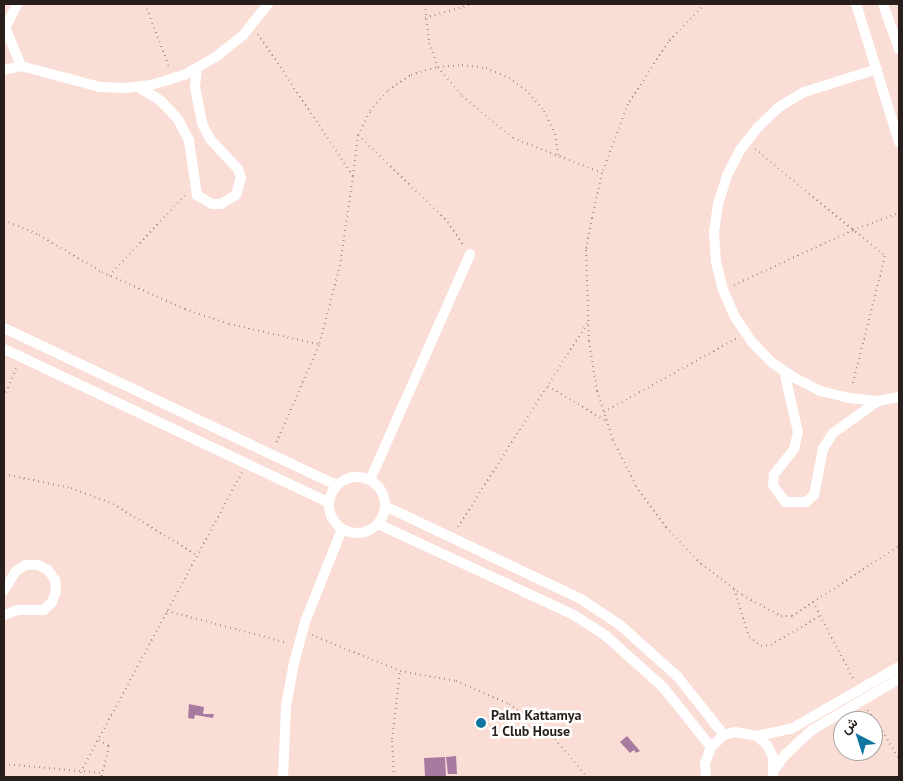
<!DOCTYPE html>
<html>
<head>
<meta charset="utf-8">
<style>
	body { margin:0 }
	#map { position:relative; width:903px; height:781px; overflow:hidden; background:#faded5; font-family:"PT Sans",Vazirmatn,sans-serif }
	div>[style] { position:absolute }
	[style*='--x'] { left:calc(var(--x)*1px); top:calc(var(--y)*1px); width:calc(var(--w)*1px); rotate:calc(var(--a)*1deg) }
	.water>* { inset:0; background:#a77ba0; transform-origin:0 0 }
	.path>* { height:2px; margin-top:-1px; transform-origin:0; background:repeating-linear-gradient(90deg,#ab968f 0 1px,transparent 0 5px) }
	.minor>* { height:10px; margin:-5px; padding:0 5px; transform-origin:5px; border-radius:5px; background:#fff }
	.minor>.ring { margin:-5px; padding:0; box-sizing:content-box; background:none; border:10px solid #fff; border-radius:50% }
	.dots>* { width:14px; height:14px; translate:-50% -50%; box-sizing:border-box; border:2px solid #fff; border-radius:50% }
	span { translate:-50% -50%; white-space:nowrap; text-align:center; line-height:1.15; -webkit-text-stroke:5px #fff; paint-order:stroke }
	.poi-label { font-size:14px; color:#281e1b; font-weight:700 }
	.left { translate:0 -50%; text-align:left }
	.frame { position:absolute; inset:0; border:5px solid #281e1b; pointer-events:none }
	.north { position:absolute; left:833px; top:711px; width:50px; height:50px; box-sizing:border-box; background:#fff; border:1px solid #a9a5a4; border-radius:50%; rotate:320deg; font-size:14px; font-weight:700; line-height:20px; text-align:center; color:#281e1b }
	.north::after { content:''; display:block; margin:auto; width:18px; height:22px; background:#1175a1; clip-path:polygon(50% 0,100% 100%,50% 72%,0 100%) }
</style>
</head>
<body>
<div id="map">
	<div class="water">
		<div style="clip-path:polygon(189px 704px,204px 707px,203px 714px,214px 714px,213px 718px,195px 715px,194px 719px,188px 718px)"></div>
		<div style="clip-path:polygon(627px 736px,640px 751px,636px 753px,634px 750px,630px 753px,620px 742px)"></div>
		<div style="clip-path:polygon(456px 756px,457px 774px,448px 774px,446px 757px)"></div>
		<div style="left:445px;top:757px;width:20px;height:21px;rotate:87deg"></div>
	</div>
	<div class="path">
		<div style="--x:145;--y:4;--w:67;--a:69.1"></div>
		<div style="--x:425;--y:4;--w:39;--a:84"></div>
		<div style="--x:429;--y:43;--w:26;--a:69"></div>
		<div style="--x:438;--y:67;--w:38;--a:50"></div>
		<div style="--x:462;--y:96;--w:66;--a:39.5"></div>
		<div style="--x:513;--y:138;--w:96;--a:21.5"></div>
		<div style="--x:705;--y:4;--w:53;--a:134.2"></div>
		<div style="--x:668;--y:42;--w:74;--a:122.8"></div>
		<div style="--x:628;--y:104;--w:74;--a:110.6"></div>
		<div style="--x:602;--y:173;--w:46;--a:102.5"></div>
		<div style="--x:592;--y:218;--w:33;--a:101"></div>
		<div style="--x:586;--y:250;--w:91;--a:88.1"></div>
		<div style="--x:589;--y:341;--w:51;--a:80.9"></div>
		<div style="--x:597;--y:391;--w:52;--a:71.9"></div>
		<div style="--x:613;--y:440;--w:51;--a:63.4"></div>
		<div style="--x:636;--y:486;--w:51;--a:53.8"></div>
		<div style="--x:666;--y:527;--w:51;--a:46.6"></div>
		<div style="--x:701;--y:564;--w:51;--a:37.1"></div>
		<div style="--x:742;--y:595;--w:44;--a:28.3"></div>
		<div style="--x:781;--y:616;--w:11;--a:0"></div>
		<div style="--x:792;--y:616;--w:128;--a:-33.2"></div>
		<div style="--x:425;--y:18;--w:50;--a:-16.3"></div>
		<div style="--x:258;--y:34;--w:171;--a:56.2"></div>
		<div style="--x:353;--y:176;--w:90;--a:98.3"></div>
		<div style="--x:340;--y:265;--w:83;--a:104.7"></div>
		<div style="--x:319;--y:345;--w:109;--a:113.7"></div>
		<div style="--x:358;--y:135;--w:125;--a:44"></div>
		<div style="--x:448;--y:222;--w:27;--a:57"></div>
		<div style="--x:755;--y:149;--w:168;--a:39.5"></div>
		<div style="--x:885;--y:256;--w:134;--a:104.2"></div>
		<div style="--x:353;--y:176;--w:41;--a:-83"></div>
		<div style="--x:358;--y:135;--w:27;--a:-63"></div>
		<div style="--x:370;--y:111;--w:28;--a:-49"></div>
		<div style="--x:388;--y:90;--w:27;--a:-33"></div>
		<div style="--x:411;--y:75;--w:28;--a:-17"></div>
		<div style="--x:438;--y:67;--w:24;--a:-5"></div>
		<div style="--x:462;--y:65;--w:24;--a:7"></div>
		<div style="--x:486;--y:68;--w:25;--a:23"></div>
		<div style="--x:509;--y:78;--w:25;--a:37"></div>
		<div style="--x:529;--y:93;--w:23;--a:50"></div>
		<div style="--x:544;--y:111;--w:25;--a:64"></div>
		<div style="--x:555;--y:134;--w:24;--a:81"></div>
		<div style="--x:4;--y:220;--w:38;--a:23"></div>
		<div style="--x:39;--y:235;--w:73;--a:30.4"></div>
		<div style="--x:102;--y:272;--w:91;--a:24"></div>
		<div style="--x:185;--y:309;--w:46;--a:18.8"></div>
		<div style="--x:229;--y:324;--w:91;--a:12.7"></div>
		<div style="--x:109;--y:276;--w:111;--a:-46.8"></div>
		<div style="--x:734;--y:285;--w:131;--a:-24.8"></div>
		<div style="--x:853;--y:230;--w:49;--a:-20.3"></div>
		<div style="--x:548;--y:386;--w:68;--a:31.1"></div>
		<div style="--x:4;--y:397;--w:34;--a:-67"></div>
		<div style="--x:604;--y:412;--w:152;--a:-29.1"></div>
		<div style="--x:4;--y:474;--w:68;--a:11.8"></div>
		<div style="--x:71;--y:488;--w:45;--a:20.9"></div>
		<div style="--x:113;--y:504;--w:98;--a:31.3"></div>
		<div style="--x:458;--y:527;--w:243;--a:-57.6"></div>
		<div style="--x:734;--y:589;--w:50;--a:72.6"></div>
		<div style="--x:749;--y:637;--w:15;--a:37"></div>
		<div style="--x:761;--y:646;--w:10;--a:-6"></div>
		<div style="--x:771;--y:645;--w:57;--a:-30.6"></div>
		<div style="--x:813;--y:602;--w:88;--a:62.3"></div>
		<div style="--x:167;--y:611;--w:125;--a:14.8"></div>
		<div style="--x:312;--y:635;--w:95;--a:22.2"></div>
		<div style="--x:400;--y:671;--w:57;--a:10.1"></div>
		<div style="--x:456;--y:681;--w:58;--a:23.5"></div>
		<div style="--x:509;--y:704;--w:58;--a:37.3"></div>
		<div style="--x:555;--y:739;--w:50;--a:49.9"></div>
		<div style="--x:868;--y:710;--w:57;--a:57.1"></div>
		<div style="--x:99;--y:740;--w:12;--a:31"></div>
		<div style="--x:109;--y:746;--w:32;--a:104"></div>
		<div style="--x:4;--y:764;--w:98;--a:5.2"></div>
		<div style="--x:78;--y:777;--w:346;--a:-61.7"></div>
		<div style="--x:394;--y:777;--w:38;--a:-93"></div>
		<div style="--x:392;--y:739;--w:68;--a:-83.3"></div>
	</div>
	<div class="minor">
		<div style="--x:856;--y:4;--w:145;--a:72.7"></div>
		<div style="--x:883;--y:4;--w:48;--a:70.4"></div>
		<div style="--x:5;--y:27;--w:42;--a:67.7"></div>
		<div style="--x:4;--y:30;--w:29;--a:-63"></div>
		<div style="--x:877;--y:69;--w:77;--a:162.5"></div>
		<div style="--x:804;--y:92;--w:29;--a:149"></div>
		<div style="--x:779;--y:107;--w:29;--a:136"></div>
		<div style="--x:758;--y:127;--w:29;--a:128"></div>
		<div style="--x:740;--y:150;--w:29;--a:117"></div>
		<div style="--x:727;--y:176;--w:29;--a:108"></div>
		<div style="--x:718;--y:204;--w:29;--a:98"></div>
		<div style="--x:714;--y:233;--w:29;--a:86"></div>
		<div style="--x:716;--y:262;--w:29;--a:76"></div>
		<div style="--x:723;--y:290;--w:30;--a:66"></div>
		<div style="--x:735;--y:317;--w:29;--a:56"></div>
		<div style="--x:751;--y:341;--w:29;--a:46"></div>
		<div style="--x:771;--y:362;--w:29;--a:34"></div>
		<div style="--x:795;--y:378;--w:29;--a:27"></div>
		<div style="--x:821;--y:391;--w:29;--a:14"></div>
		<div style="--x:849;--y:398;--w:29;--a:6"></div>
		<div style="--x:878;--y:401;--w:21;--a:-11"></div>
		<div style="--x:4;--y:70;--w:17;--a:-13"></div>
		<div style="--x:21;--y:66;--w:82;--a:14.9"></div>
		<div style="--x:100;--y:87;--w:26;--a:2"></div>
		<div style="--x:126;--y:88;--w:25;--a:-7"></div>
		<div style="--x:151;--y:85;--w:37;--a:-17"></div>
		<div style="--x:186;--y:74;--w:34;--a:-30"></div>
		<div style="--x:216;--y:57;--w:35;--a:-39"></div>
		<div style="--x:243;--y:35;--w:40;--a:-51"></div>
		<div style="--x:138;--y:87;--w:27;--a:31"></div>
		<div style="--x:161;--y:101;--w:25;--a:47"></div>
		<div style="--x:178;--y:119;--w:25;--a:63"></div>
		<div style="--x:189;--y:141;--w:55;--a:81.6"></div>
		<div style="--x:197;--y:195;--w:17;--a:31"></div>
		<div style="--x:212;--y:204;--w:9;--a:0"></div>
		<div style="--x:221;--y:204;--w:17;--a:-31"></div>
		<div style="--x:236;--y:195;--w:18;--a:-74"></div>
		<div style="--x:241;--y:178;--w:9;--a:-108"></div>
		<div style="--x:238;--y:169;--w:41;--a:-133"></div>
		<div style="--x:210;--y:139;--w:18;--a:-117"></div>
		<div style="--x:202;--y:123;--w:37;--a:-101"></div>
		<div style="--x:195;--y:87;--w:19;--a:-84"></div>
		<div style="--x:4;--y:328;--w:367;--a:25.3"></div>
		<div style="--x:4;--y:349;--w:358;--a:25.3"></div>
		<div style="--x:784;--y:371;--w:63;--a:77.1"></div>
		<div style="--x:798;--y:432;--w:17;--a:103"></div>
		<div style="--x:794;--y:449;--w:33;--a:128"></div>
		<div style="--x:774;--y:475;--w:10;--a:96"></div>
		<div style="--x:773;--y:485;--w:21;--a:55"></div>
		<div style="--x:785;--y:502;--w:21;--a:0"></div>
		<div style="--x:806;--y:502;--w:11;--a:-41"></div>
		<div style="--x:814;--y:495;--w:47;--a:-78.9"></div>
		<div style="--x:823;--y:449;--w:19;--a:-58"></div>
		<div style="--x:833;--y:433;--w:55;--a:-35.4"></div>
		<div class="ring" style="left:329px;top:477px;width:46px;height:46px"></div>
		<div style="--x:370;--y:480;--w:247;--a:-66.1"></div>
		<div style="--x:385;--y:506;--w:217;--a:25.4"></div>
		<div style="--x:581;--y:599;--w:47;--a:33.7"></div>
		<div style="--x:620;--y:625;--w:76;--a:41.8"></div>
		<div style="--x:677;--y:676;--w:75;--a:51.5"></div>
		<div style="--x:378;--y:524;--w:216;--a:24.9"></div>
		<div style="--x:574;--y:615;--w:38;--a:33"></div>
		<div style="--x:606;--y:636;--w:76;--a:41.8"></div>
		<div style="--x:663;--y:687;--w:77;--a:51.3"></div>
		<div style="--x:4;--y:590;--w:22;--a:-58"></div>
		<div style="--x:16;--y:571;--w:12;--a:-31"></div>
		<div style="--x:26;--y:565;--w:12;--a:0"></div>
		<div style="--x:38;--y:565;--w:11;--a:27"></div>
		<div style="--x:48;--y:570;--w:12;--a:55"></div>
		<div style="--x:55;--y:580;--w:11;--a:85"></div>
		<div style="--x:56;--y:591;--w:12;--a:110"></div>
		<div style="--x:52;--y:602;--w:11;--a:135"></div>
		<div style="--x:44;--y:610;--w:26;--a:180"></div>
		<div style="--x:18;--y:610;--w:15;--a:160"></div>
		<div style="--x:757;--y:736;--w:35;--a:-12"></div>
		<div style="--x:791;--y:729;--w:125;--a:-29.9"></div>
		<div style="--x:774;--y:770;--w:19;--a:-54"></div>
		<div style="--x:785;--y:755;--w:37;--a:-43"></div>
		<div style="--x:812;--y:730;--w:101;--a:-30.4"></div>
		<div style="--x:283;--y:777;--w:71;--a:-87.6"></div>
		<div style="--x:286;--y:706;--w:44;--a:-79.5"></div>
		<div style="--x:294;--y:663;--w:42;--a:-75"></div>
		<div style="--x:305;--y:622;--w:100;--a:-68.3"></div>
		<div style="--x:706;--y:777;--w:14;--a:-94"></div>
		<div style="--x:705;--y:763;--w:17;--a:-69"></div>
		<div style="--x:711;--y:747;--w:18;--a:-43"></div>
		<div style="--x:724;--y:735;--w:11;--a:-15"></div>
		<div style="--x:735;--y:732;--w:22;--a:10"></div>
		<div style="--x:757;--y:736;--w:13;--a:42"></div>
		<div style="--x:767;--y:745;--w:13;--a:63"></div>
		<div style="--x:773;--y:757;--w:20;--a:90"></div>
	</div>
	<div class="dots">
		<div style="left:481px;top:723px;background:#1175a1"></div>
	</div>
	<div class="poi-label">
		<span class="left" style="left:491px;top:723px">Palm Kattamya<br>1 Club House</span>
	</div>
	<div class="frame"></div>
	<div class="north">ش</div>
</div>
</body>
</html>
